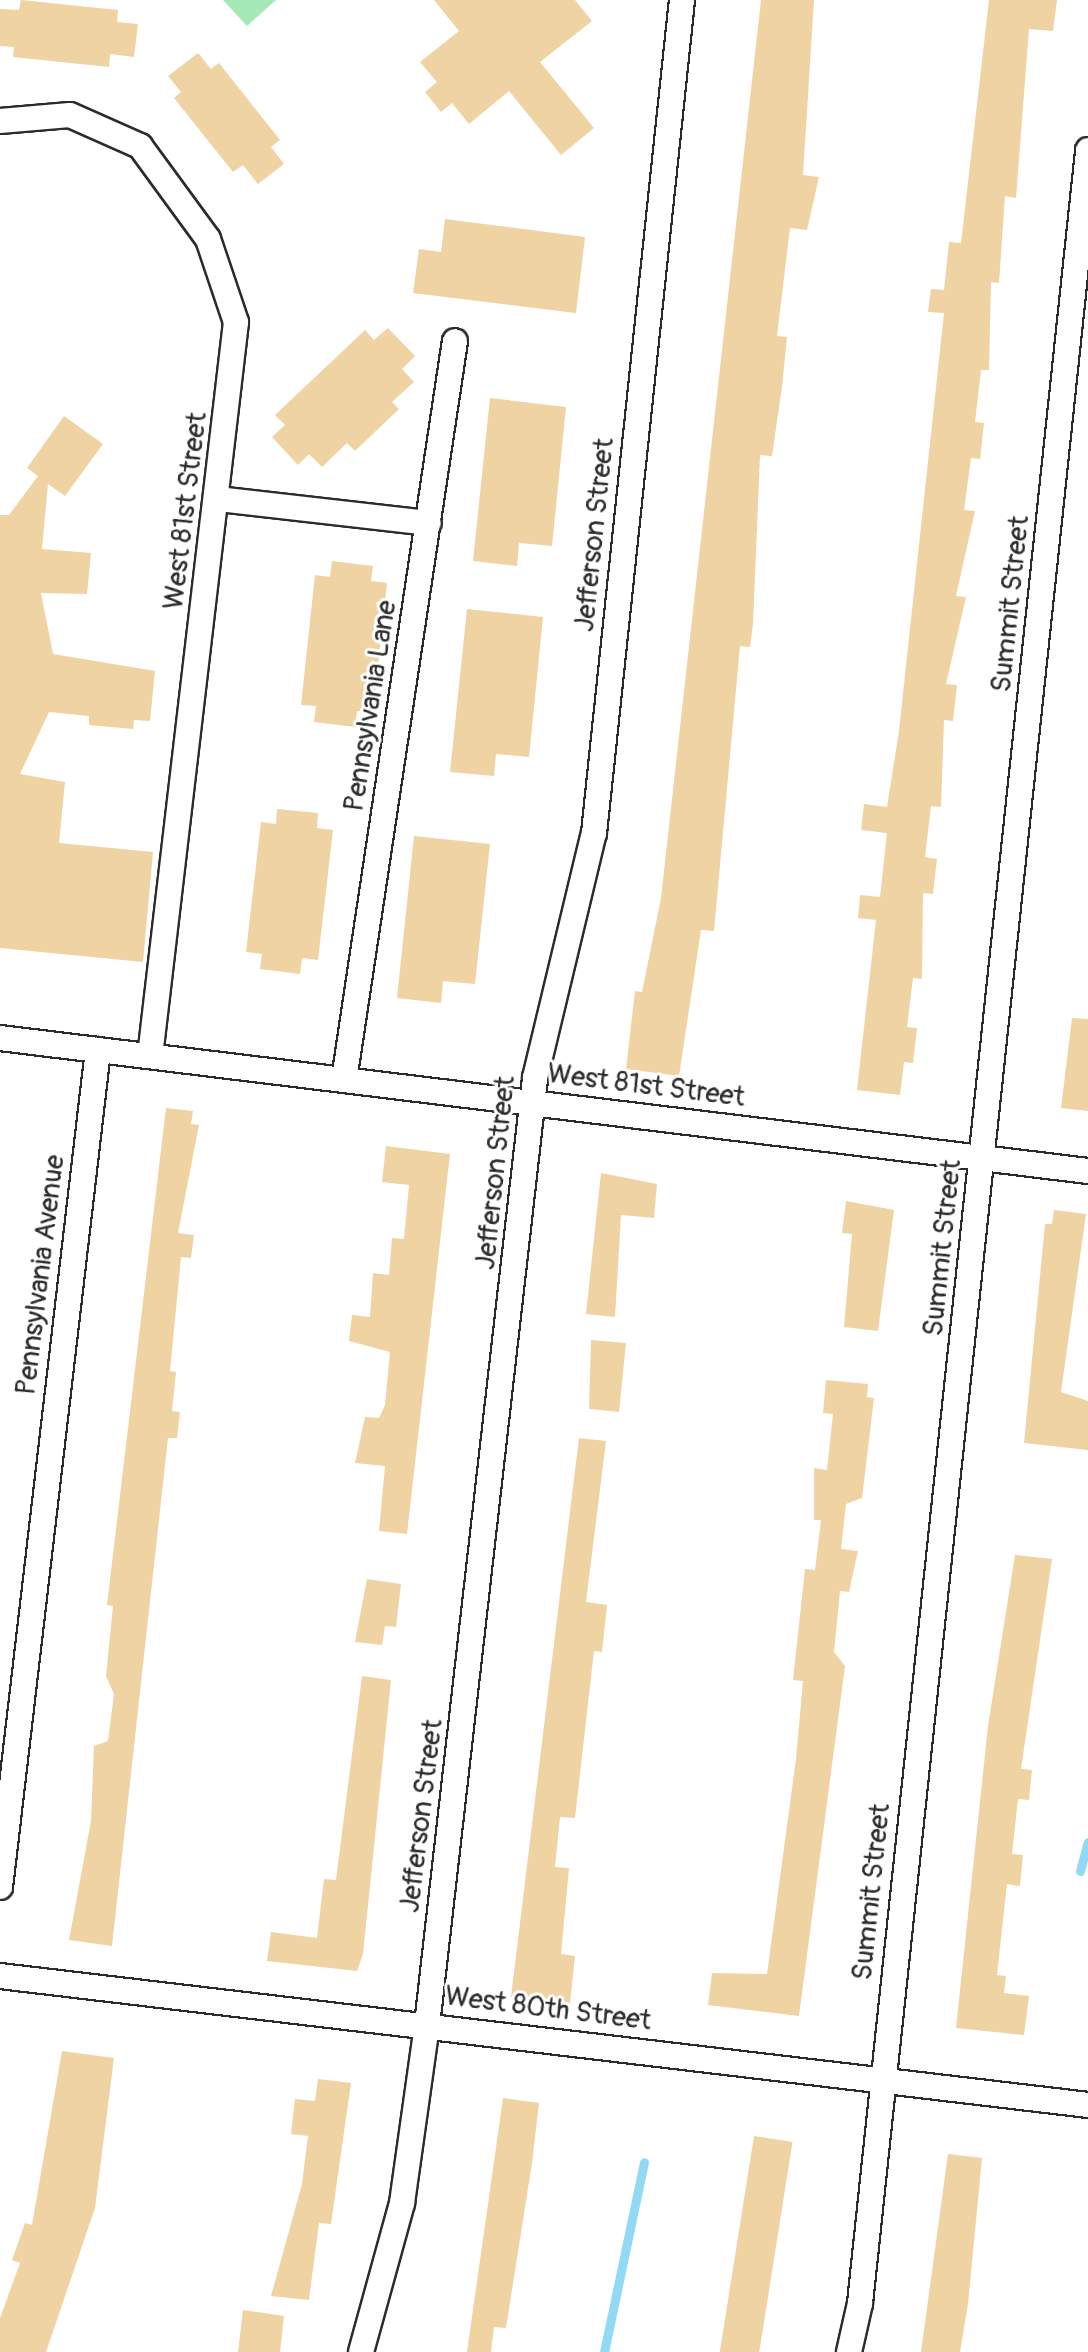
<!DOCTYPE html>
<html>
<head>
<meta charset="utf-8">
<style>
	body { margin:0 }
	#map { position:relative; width:1088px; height:2352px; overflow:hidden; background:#fff; font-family:Pangolin,sans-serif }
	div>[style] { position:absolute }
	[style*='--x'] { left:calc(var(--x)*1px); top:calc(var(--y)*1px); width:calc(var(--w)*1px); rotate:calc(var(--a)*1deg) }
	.green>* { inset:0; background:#a5eab6 }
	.stream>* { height:9px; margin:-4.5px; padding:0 4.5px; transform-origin:4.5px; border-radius:4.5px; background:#92daf4 }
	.building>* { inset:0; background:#efd3a3; transform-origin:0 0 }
	.roads { filter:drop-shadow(2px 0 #2b2b2b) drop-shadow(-2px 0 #2b2b2b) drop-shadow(0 2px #2b2b2b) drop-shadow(0 -2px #2b2b2b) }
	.minor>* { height:24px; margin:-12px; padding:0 12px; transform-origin:12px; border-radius:12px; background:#fff }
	span { translate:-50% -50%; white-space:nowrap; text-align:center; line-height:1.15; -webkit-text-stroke:6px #fff; paint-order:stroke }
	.street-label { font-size:28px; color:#2b2b2b }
</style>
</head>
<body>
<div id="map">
	<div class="green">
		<div style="clip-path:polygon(223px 0,276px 0,247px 26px)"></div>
	</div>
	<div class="stream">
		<div style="--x:1080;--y:1871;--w:30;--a:-75"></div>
		<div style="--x:604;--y:2352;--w:194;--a:-78.1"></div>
	</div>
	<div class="building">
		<div style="clip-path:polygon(21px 0,118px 10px,117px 22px,138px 24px,134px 57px,110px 54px,109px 67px,13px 57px,14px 47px,0 46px,0 9px,19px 10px)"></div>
		<div style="clip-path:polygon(434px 0,575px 0,592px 21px,540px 62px,594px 128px,561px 155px,509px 91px,469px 124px,452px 103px,441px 112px,425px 92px,437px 82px,420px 62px,459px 31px)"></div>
		<div style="clip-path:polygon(761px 0,814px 0,803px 175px,819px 177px,807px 230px,790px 228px,777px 336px,787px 337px,782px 387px,772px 456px,760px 455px,753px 624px,750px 647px,740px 646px,714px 931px,701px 930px,679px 1076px,626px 1069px,635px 991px,642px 992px,661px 898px)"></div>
		<div style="clip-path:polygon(989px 0,1057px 0,1053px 31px,1029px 29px,1016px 198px,1005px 196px,999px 283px,991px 282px,989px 370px,981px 370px,975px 422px,984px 423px,980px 459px,971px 458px,964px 510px,975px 511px,956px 596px,966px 597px,946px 684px,957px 685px,953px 721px,944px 720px,941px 807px,931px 806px,925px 857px,937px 859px,933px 894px,923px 893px,922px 979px,913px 978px,907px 1027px,917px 1028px,913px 1063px,904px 1062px,900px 1095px,857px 1090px,876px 920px,858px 918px,860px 895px,880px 897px,887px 833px,861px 830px,864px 804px,887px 807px,899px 731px,944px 313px,928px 312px,931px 289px,944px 290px,949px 242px,961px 243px)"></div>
		<div style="clip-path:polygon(198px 53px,211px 69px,219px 63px,280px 140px,271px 147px,284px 164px,258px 184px,243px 165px,233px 172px,174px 98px,181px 92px,168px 76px)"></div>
		<div style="clip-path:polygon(445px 219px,585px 237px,576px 313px,413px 293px,419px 249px,441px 252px)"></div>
		<div style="clip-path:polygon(388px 328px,415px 356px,402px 369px,414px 382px,392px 402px,399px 409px,355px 451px,347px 443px,322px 467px,309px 454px,298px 465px,272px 437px,285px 425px,275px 415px,365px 330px,374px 340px)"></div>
		<div style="clip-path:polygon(490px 398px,566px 407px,552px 546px,519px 543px,517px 566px,473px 561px)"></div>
		<div style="clip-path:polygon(64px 416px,103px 444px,65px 496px,48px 484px,42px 549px,91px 553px,87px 594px,41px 593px,53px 654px,155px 671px,150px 721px,134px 720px,133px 729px,89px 725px,89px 716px,49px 712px,20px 774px,65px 782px,59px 843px,153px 852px,143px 962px,0 948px,0 515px,9px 515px,38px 476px,27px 468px)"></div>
		<div style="clip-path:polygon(332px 561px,373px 566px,371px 581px,387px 583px,373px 712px,357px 711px,355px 727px,314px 722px,316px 706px,301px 705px,315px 575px,330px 577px)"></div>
		<div style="clip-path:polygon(467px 609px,543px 617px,529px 757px,496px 754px,494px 776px,450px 772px)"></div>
		<div style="clip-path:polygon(277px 809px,318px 813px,317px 828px,333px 830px,318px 960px,302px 958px,300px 974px,260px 969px,262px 954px,246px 952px,261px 822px,276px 824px)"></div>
		<div style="clip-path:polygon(414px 836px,490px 844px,475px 984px,443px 981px,441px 1003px,397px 998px)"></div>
		<div style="clip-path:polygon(1072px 1018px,1088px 1019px,1088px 1111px,1061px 1108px)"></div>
		<div style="clip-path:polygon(166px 1108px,193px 1111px,191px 1124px,199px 1125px,178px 1233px,194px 1235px,191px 1258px,181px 1257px,170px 1371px,176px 1372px,172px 1411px,180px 1412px,177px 1438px,168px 1438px,112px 1946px,69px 1940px,91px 1821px,94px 1746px,108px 1741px,114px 1694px,106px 1676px,113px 1606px,107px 1605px)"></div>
		<div style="clip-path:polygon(386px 1146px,450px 1154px,407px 1534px,379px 1531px,385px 1466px,355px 1463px,365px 1417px,379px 1418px,385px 1405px,390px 1352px,349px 1341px,352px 1315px,370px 1317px,373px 1273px,389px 1275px,392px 1238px,404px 1239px,409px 1185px,382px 1182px)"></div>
		<div style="clip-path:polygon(601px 1173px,657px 1184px,654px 1218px,621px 1215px,615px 1317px,586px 1314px)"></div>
		<div style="clip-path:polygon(846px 1201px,894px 1210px,878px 1331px,844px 1327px,852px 1234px,842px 1233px)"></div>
		<div style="clip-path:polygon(1054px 1210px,1086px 1214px,1061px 1392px,1088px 1401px,1088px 1450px,1024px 1443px,1045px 1224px,1052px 1224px)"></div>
		<div style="clip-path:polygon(591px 1340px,626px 1343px,619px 1412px,589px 1409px)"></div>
		<div style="clip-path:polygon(826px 1380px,868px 1384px,867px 1397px,874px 1398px,862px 1498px,846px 1504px,841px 1549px,858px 1551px,849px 1592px,840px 1591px,834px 1652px,845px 1666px,799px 2016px,708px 2005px,712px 1973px,767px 1974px,796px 1759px,803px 1681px,793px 1680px,805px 1569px,815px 1570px,821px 1520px,814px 1520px,814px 1468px,827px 1470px,833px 1414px,823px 1413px)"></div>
		<div style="clip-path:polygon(579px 1438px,606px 1441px,586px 1602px,607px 1605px,602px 1652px,594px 1651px,575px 1818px,560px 1817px,555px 1867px,569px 1868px,561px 1954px,575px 1956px,570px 2003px,511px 1997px)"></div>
		<div style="clip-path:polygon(1015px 1555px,1052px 1559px,1021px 1769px,1032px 1770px,1029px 1800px,1018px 1799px,1012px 1854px,1023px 1855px,1020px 1886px,1007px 1884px,997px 1975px,1006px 1976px,1004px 1993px,1029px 1996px,1024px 2035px,956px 2028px,988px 1726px)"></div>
		<div style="clip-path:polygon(367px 1579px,401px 1584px,396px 1627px,385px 1626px,382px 1645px,355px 1642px)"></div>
		<div style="clip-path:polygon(362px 1676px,391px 1680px,363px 1954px,357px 1971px,267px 1961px,271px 1932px,317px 1938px,324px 1879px,336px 1880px)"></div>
		<div style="clip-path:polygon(62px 2051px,114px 2058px,95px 2208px,46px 2352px,0 2352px,0 2318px,20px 2263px,12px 2260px,25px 2223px,32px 2225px)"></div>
		<div style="clip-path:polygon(318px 2079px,351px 2083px,331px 2224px,319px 2223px,309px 2300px,271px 2296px,302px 2184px,308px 2136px,291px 2134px,295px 2099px,315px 2101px)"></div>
		<div style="clip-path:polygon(503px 2098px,539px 2103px,532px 2163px,506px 2328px,494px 2327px,491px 2352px,467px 2352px)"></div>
		<div style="left:754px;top:2136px;width:39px;height:219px;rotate:9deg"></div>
		<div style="clip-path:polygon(948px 2154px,982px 2158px,968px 2304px,960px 2352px,921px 2352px)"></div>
		<div style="clip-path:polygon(243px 2310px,284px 2316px,280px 2352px,238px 2352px)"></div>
	</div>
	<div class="roads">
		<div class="minor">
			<div style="--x:0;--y:121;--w:70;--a:-4.9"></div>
			<div style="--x:70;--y:115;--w:77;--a:23.9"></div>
			<div style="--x:140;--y:146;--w:115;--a:53.8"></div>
			<div style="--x:208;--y:239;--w:88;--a:71.4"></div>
			<div style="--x:236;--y:322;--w:739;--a:96.68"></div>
			<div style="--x:218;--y:499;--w:212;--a:6.5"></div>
			<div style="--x:0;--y:1038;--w:1096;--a:6.97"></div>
			<div style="--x:344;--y:1080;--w:747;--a:-81.46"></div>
			<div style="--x:0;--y:1887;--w:843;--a:-83.32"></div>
			<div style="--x:0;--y:1976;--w:1096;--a:6.76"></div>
			<div style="--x:361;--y:2352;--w:155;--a:-74.6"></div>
			<div style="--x:402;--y:2203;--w:180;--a:-82"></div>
			<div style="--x:427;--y:2025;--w:953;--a:-83.49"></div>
			<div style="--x:535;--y:1078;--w:252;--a:-76.5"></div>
			<div style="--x:594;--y:833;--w:838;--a:-83.97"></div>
			<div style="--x:849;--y:2352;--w:50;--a:-77.3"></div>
			<div style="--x:860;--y:2303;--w:2165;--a:-83.95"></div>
		</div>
	</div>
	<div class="street-label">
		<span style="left:186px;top:511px;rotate:-83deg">West 81st Street</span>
		<span style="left:595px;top:535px;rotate:-84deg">Jefferson Street</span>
		<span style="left:1011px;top:604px;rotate:-84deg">Summit Street</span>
		<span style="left:371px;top:706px;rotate:-81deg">Pennsylvania Lane</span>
		<span style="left:646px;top:1086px;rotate:7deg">West 81st Street</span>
		<span style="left:496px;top:1173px;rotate:-84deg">Jefferson Street</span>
		<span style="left:943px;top:1248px;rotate:-84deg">Summit Street</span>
		<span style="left:41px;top:1275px;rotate:-83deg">Pennsylvania Avenue</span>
		<span style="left:422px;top:1816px;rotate:-83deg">Jefferson Street</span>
		<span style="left:872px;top:1892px;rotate:-84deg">Summit Street</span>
		<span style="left:548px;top:2009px;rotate:7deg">West 80th Street</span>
	</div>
</div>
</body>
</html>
